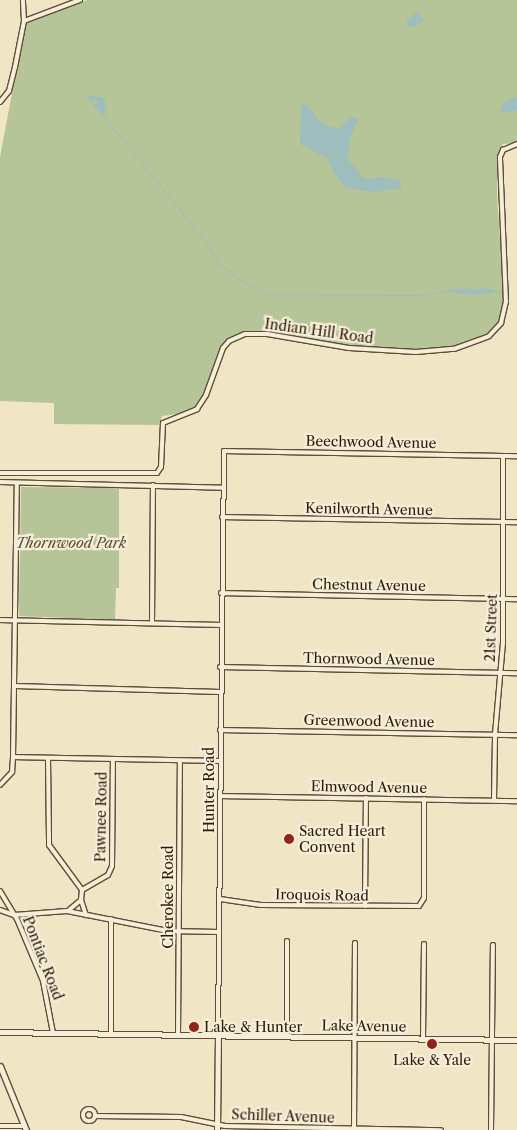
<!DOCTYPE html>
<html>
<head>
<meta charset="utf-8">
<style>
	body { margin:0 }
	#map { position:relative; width:517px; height:1130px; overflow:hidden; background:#f0e5c4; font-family:"Libre Caslon Text",serif }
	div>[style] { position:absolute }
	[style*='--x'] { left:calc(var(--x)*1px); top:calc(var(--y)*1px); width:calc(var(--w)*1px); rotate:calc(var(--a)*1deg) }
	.green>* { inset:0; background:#b6c597 }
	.water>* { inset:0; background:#9ebdbd }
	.stream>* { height:1px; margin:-0.5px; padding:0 0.5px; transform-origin:0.5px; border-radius:0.5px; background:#9ebdbd }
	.roads { filter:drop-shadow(1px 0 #5f4d36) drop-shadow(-1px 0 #5f4d36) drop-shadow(0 1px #5f4d36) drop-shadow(0 -1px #5f4d36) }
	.street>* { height:4px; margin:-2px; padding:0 2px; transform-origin:2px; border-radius:2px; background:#f5eed9 }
	.street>.ring { margin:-2px; padding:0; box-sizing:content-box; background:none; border:4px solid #f5eed9; border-radius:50% }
	.secondary>* { height:5px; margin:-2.5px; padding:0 2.5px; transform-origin:2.5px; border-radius:2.5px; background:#f5eed9 }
	.dots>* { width:14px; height:14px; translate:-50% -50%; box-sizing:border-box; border:2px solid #f5eed9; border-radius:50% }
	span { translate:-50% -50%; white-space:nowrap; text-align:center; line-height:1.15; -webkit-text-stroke:4.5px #f5eed9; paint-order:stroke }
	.street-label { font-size:14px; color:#2f1a06 }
	.park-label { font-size:14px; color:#584d32; font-style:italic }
	.poi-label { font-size:14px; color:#2f1a06 }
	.left { translate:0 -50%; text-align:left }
</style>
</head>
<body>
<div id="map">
	<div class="green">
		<div style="clip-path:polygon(87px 0,517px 0,517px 143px,503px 144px,498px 153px,497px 195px,504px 296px,499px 325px,488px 335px,453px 348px,417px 350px,343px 346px,268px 332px,240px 333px,222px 345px,206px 390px,197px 406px,185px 413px,162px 416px,160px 425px,54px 424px,54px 403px,0 401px,0 157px,25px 24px)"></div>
		<div style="clip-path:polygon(21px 487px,119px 488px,119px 588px,116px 588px,115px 620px,19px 616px)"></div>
	</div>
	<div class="water">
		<div style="clip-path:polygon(418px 11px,424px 21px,410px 28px,406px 22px)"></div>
		<div style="clip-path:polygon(90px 95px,105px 98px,106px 112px,102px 115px,93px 105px,97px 104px,97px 100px,91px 102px,87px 97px)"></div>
		<div style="clip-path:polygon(517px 97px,517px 111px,500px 113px,504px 102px)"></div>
		<div style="clip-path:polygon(301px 105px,307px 105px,320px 121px,330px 127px,340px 128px,351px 117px,359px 118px,351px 136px,347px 159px,365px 179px,383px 177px,399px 180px,402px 188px,375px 192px,346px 188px,335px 175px,327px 158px,300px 144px)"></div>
		<div style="clip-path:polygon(471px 288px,475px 290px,483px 288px,502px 292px,471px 295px,443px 291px)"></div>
	</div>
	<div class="stream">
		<div style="--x:102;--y:115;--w:146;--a:50.5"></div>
		<div style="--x:199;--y:233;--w:36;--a:56"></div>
		<div style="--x:219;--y:263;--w:27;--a:39"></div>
		<div style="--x:240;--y:280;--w:29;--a:29"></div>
		<div style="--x:265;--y:294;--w:149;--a:0.4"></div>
		<div style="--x:414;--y:295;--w:31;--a:-6"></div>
	</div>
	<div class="roads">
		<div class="street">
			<div style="--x:24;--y:21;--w:60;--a:-20.6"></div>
			<div style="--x:0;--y:102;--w:14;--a:-51"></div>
			<div style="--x:9;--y:91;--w:25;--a:-76"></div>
			<div style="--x:15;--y:67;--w:47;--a:-78.9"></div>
			<div style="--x:24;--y:21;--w:21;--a:-93"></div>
			<div style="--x:0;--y:473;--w:157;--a:0"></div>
			<div style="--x:157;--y:473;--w:7;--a:-56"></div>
			<div style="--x:161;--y:467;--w:44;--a:-87.4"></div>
			<div style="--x:163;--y:423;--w:37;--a:-22"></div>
			<div style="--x:197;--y:409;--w:17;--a:-57"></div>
			<div style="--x:206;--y:395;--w:50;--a:-70.1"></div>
			<div style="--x:223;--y:348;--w:9;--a:-49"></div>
			<div style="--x:229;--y:341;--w:17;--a:-24"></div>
			<div style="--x:245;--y:334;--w:22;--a:0"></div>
			<div style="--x:267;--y:334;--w:83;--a:9.7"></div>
			<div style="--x:349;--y:348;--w:67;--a:3.4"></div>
			<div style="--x:416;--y:352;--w:38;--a:-5"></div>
			<div style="--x:454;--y:349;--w:37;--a:-20"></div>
			<div style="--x:489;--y:336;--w:18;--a:-47"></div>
			<div style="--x:501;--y:323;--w:22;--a:-77"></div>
			<div style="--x:506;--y:302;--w:145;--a:-92.4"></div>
			<div style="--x:500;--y:157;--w:8;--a:-67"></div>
			<div style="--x:503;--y:150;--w:15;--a:-23"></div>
			<div style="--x:0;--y:482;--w:223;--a:1.5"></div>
			<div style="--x:222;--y:517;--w:295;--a:1"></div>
			<div style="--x:221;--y:593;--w:296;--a:1.2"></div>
			<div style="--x:0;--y:620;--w:220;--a:1.3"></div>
			<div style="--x:152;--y:623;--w:138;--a:-89.6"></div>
			<div style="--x:220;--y:667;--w:297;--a:1.2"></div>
			<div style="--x:15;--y:686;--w:205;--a:1.7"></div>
			<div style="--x:220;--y:730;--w:297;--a:1"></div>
			<div style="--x:13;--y:757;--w:207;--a:1.1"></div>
			<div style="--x:48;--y:758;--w:87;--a:89.3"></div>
			<div style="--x:49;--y:845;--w:56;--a:53.7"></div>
			<div style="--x:82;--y:890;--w:10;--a:96"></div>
			<div style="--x:81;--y:900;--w:16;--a:72"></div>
			<div style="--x:0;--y:785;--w:18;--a:-47"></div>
			<div style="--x:12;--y:772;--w:15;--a:-86"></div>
			<div style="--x:13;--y:757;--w:274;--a:-89.2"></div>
			<div style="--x:220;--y:796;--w:297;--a:1"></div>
			<div style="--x:494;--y:800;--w:66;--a:-89.1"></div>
			<div style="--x:495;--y:734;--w:91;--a:-85"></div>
			<div style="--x:503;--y:643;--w:187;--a:-90"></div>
			<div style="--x:82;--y:890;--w:30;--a:-30"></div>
			<div style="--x:108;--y:875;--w:10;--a:-66"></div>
			<div style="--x:112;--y:866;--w:107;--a:-89.5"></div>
			<div style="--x:0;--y:891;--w:33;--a:59"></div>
			<div style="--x:17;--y:919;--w:67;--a:67.2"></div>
			<div style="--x:43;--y:981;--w:53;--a:79.1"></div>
			<div style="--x:220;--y:899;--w:41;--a:8.3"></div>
			<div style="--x:261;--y:905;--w:158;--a:0.4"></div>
			<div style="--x:419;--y:906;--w:9;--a:-58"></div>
			<div style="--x:424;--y:898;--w:99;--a:-90"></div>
			<div style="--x:365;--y:906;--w:108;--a:-89.5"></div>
			<div style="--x:0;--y:910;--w:15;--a:20"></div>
			<div style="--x:14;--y:915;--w:53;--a:-4.3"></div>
			<div style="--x:67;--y:911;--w:103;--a:11.2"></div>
			<div style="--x:168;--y:931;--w:51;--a:1.1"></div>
			<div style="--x:69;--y:910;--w:16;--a:-40"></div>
			<div style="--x:111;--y:1033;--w:114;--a:-90"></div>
			<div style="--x:178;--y:1034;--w:273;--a:-89.6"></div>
			<div style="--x:218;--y:1035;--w:584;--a:-89.41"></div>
			<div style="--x:224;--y:451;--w:293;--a:1"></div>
			<div style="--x:287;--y:1036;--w:95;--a:-90"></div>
			<div style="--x:423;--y:1039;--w:95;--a:-89.4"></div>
			<div class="ring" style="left:83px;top:1109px;width:8px;height:8px"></div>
			<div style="--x:95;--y:1116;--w:86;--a:0.7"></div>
			<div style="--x:181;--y:1117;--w:45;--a:11.6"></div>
			<div style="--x:225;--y:1126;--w:216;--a:1.1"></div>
			<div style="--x:0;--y:1126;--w:24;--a:0"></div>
			<div style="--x:354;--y:1130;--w:187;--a:-89.7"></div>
			<div style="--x:491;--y:1130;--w:185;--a:-89.4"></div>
		</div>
		<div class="secondary">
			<div style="--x:0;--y:1032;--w:517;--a:0.89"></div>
			<div style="--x:0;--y:1066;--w:69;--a:67.9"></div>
			<div style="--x:217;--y:1130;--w:95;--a:-89.4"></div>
		</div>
	</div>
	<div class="dots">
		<div style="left:289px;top:839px;background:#8f2418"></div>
		<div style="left:194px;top:1027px;background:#8f2418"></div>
		<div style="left:432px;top:1044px;background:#8f2418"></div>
	</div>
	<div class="street-label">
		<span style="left:319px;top:331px;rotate:8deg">Indian Hill Road</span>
		<span style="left:371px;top:442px;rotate:1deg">Beechwood Avenue</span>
		<span style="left:369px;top:509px;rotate:1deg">Kenilworth Avenue</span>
		<span style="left:369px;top:585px;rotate:1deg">Chestnut Avenue</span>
		<span style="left:491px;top:628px;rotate:-88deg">21st Street</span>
		<span style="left:369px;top:659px;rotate:1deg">Thornwood Avenue</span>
		<span style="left:369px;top:721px;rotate:1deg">Greenwood Avenue</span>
		<span style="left:369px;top:787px;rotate:1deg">Elmwood Avenue</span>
		<span style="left:209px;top:790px;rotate:-90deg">Hunter Road</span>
		<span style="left:101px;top:817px;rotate:-89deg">Pawnee Road</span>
		<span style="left:322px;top:895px;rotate:1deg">Iroquois Road</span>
		<span style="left:168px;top:897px;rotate:-90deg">Cherokee Road</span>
		<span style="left:43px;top:958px;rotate:69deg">Pontiac Road</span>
		<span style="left:364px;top:1026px;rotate:1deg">Lake Avenue</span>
		<span style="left:283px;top:1116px;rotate:2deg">Schiller Avenue</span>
	</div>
	<div class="park-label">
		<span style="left:71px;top:543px">Thornwood Park</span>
	</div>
	<div class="poi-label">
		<span class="left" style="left:299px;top:839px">Sacred Heart<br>Convent</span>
		<span class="left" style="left:204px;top:1027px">Lake &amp; Hunter</span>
		<span style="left:432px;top:1060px">Lake &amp; Yale</span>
	</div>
</div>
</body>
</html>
